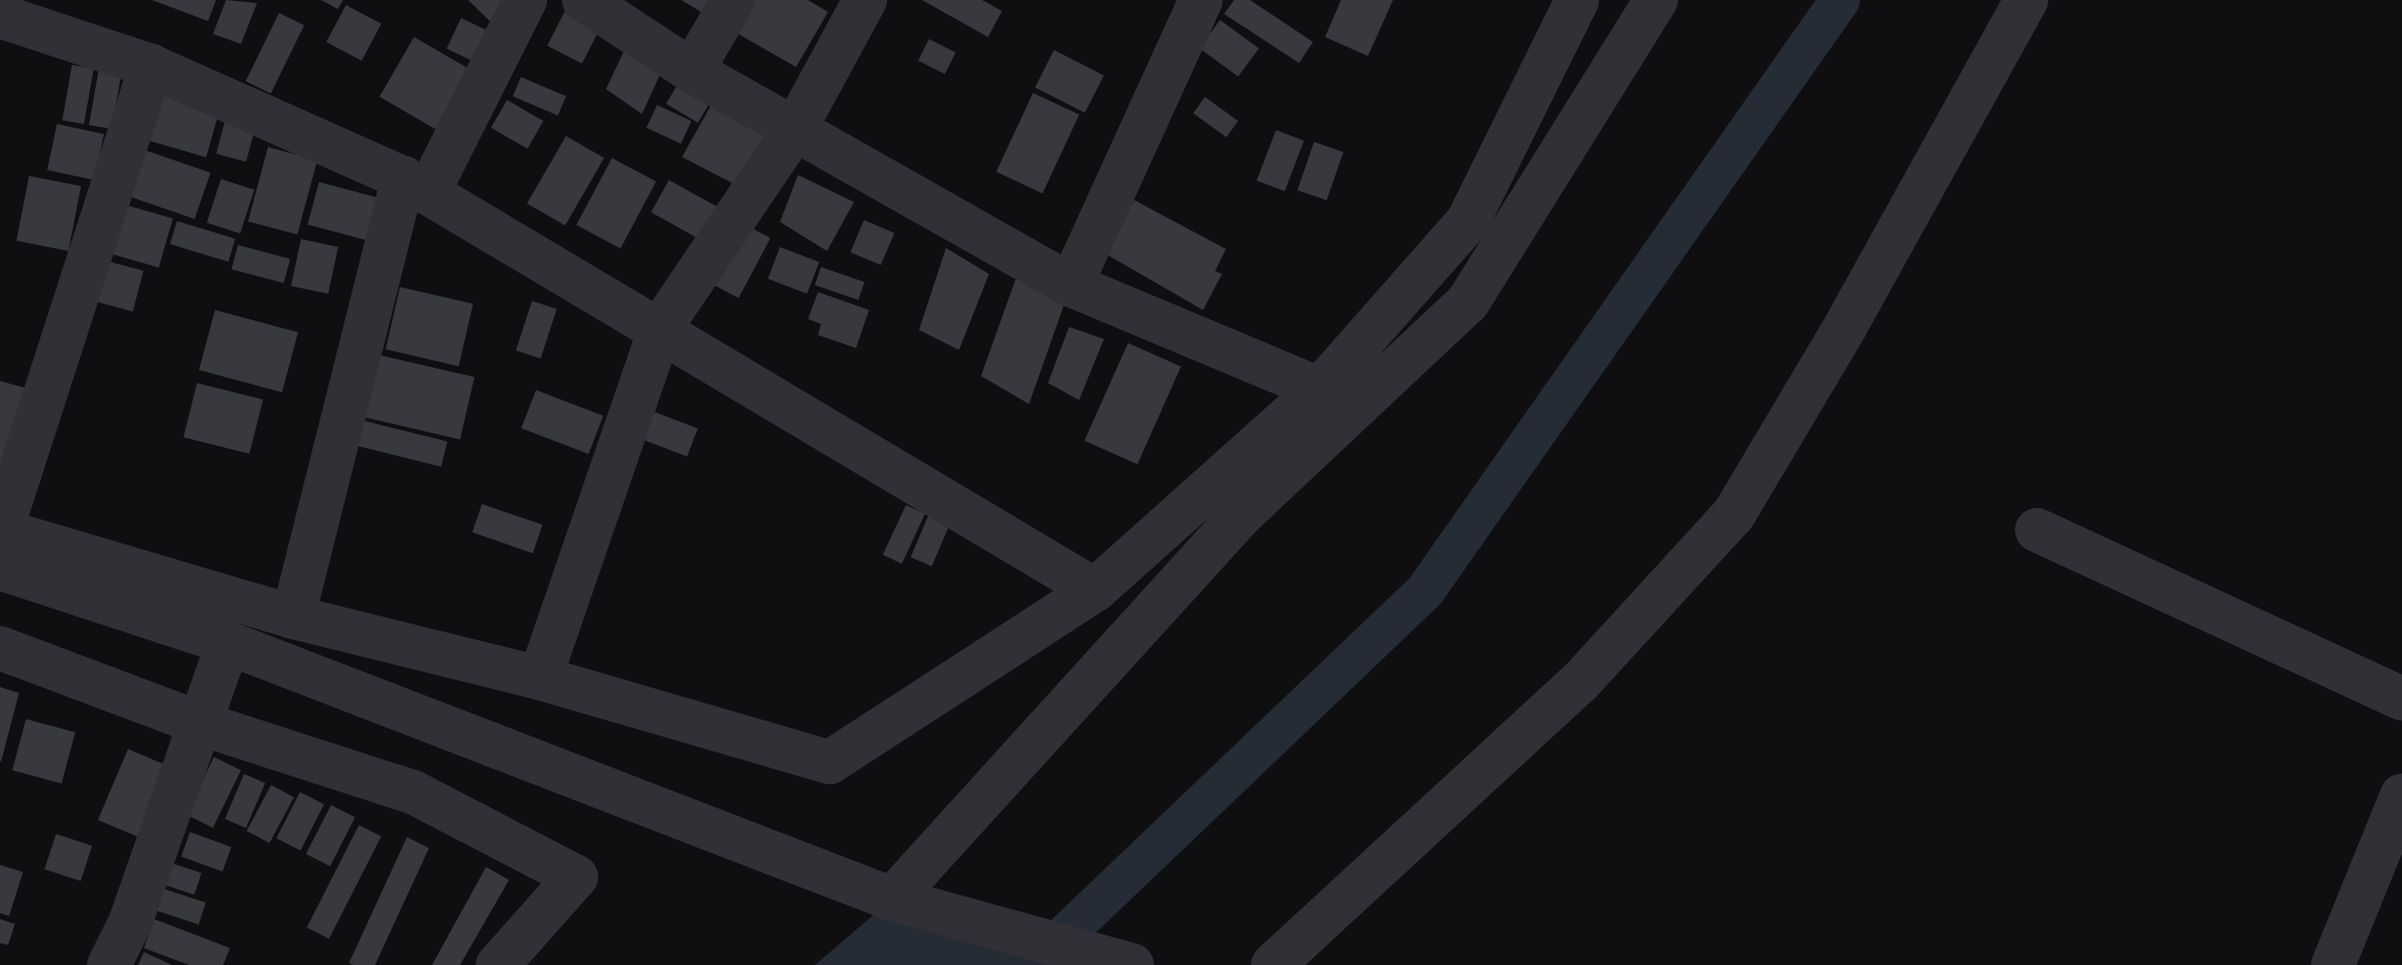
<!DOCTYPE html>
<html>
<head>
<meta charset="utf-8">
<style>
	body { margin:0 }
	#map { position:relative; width:2402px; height:965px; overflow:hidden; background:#0f0f11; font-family:Figtree,sans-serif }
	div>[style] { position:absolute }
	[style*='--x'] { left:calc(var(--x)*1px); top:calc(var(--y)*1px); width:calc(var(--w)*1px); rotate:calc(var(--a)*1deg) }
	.water>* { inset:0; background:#252c35 }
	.canal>* { height:40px; margin:-20px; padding:0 20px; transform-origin:20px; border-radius:20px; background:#252c35 }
	.building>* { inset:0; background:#38393f; transform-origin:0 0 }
	.minor>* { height:44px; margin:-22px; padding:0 22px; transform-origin:22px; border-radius:22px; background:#303036 }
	span { translate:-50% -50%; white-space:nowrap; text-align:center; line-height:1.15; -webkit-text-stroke:8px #0a0a0c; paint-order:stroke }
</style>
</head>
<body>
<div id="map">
	<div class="water">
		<div style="clip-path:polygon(892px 899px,1087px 965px,815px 965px)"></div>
	</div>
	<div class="canal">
		<div style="--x:1033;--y:965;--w:542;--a:-43.65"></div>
		<div style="--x:1425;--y:591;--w:722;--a:-54.92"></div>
	</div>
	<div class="building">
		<div style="clip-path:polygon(152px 0,216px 0,208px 21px)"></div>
		<div style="clip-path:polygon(226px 0,257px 3px,241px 44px,213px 34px)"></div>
		<div style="clip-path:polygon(321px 0,343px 0,338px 9px)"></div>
		<div style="clip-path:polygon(468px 0,512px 0,497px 28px)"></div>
		<div style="clip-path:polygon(681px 0,711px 0,703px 13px)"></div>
		<div style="clip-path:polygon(735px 0,808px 0,828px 12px,796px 67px,721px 24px)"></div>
		<div style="clip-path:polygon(922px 0,982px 0,1002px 11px,988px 37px)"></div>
		<div style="clip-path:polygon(1234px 0,1250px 0,1313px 42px,1299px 63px,1224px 14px)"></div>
		<div style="clip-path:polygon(1341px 0,1393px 0,1368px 56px,1325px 37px)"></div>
		<div style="left:346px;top:5px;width:40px;height:42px;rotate:28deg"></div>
		<div style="left:565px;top:11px;width:39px;height:39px;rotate:27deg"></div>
		<div style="left:279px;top:13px;width:28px;height:76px;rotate:26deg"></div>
		<div style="left:461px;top:18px;width:33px;height:34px;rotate:25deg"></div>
		<div style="left:1220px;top:20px;width:48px;height:35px;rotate:36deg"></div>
		<div style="left:414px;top:37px;width:73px;height:69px;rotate:30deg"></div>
		<div style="left:929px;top:39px;width:30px;height:24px;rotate:27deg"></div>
		<div style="clip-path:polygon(625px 49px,662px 70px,642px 114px,606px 89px)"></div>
		<div style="left:1054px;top:50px;width:56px;height:42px;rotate:27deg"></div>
		<div style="left:72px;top:65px;width:22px;height:56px;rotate:10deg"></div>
		<div style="left:99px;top:68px;width:23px;height:58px;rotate:10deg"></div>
		<div style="left:521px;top:77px;width:49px;height:21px;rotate:23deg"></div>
		<div style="left:678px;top:84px;width:37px;height:23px;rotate:31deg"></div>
		<div style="left:154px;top:85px;width:70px;height:55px;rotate:16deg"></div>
		<div style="left:1033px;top:93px;width:51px;height:87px;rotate:25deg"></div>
		<div style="left:1205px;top:97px;width:41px;height:20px;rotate:36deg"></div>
		<div style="clip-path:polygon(715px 98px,773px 138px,738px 186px,682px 157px)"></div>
		<div style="left:507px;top:100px;width:42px;height:32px;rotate:30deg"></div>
		<div style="left:657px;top:105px;width:38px;height:25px;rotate:25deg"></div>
		<div style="left:226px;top:117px;width:31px;height:38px;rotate:15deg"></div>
		<div style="left:57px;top:124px;width:48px;height:47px;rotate:12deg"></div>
		<div style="left:1276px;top:130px;width:30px;height:54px;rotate:21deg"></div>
		<div style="left:566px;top:136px;width:44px;height:78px;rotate:30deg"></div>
		<div style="left:1314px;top:142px;width:31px;height:51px;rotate:19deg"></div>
		<div style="left:133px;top:146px;width:82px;height:49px;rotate:19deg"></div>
		<div style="left:268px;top:147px;width:51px;height:77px;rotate:15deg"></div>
		<div style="left:612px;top:158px;width:50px;height:76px;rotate:28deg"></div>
		<div style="clip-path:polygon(798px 175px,854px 202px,827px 251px,780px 222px)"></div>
		<div style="left:29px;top:176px;width:53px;height:66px;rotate:11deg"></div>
		<div style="left:221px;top:179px;width:35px;height:46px;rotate:18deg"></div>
		<div style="left:669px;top:180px;width:54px;height:37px;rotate:29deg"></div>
		<div style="left:319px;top:182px;width:67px;height:44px;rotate:15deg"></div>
		<div style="clip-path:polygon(1134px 200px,1226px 249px,1215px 271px,1222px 274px,1203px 310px,1106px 254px)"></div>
		<div style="left:119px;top:203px;width:56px;height:51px;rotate:16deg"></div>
		<div style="left:864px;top:220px;width:33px;height:35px;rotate:23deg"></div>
		<div style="left:177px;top:221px;width:61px;height:24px;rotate:17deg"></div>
		<div style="left:744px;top:224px;width:30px;height:68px;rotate:28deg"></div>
		<div style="left:301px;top:239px;width:38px;height:48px;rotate:12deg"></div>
		<div style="left:238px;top:245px;width:54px;height:25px;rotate:15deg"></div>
		<div style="left:780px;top:247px;width:42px;height:34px;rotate:21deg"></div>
		<div style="clip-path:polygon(946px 248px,989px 274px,959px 350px,919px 330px)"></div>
		<div style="left:103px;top:260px;width:42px;height:42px;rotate:15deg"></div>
		<div style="left:821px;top:267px;width:46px;height:19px;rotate:19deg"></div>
		<div style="clip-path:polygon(1016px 278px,1071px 285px,1029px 404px,981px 376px)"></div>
		<div style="left:400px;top:287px;width:75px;height:64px;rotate:13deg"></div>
		<div style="clip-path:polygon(818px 292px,869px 310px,856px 348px,818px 335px,821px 324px,808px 319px)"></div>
		<div style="left:532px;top:301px;width:26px;height:52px;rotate:18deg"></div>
		<div style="left:215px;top:310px;width:86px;height:62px;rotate:15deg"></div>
		<div style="clip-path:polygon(1069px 327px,1104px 339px,1079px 400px,1048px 383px)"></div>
		<div style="left:1128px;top:343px;width:58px;height:107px;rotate:24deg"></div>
		<div style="left:379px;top:355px;width:98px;height:64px;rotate:13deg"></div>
		<div style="clip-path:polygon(0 381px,26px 388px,0 465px)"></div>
		<div style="left:197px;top:383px;width:68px;height:56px;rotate:14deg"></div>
		<div style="left:536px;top:390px;width:72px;height:41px;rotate:21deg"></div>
		<div style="left:652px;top:411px;width:49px;height:30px;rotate:21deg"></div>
		<div style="left:361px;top:420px;width:89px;height:26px;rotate:14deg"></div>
		<div style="left:482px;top:504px;width:64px;height:30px;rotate:19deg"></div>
		<div style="left:906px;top:505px;width:21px;height:55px;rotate:25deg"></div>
		<div style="left:929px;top:514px;width:23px;height:47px;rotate:23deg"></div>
		<div style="clip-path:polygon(0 687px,19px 693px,1px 762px,0 761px)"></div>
		<div style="left:26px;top:719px;width:51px;height:53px;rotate:15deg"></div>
		<div style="left:128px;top:749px;width:44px;height:77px;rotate:23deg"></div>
		<div style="left:214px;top:757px;width:30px;height:64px;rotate:26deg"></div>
		<div style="left:244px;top:774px;width:23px;height:49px;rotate:23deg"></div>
		<div style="left:271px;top:785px;width:26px;height:52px;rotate:28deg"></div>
		<div style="left:300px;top:792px;width:27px;height:52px;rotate:27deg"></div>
		<div style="left:331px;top:805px;width:27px;height:55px;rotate:27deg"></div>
		<div style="left:359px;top:825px;width:25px;height:115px;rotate:27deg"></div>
		<div style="left:190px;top:832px;width:44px;height:26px;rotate:20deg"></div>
		<div style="left:56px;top:834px;width:38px;height:37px;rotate:18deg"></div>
		<div style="clip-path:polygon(407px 837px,429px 848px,375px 965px,353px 965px,349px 963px)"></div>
		<div style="left:171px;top:863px;width:32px;height:23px;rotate:18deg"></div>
		<div style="clip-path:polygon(0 865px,23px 872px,9px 916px,0 913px)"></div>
		<div style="clip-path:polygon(486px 867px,509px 880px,460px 965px,432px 965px)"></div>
		<div style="left:161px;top:888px;width:47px;height:23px;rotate:18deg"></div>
		<div style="clip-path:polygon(0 919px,15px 924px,8px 945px,0 943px)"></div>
		<div style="clip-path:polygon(154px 919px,230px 948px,223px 965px,189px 965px,144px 948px)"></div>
		<div style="clip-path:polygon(144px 952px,172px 965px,138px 965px)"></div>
	</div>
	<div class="minor">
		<div style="--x:584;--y:0;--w:129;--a:33.3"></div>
		<div style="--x:692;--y:71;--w:435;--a:29.5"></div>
		<div style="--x:1071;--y:285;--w:270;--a:22.7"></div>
		<div style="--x:0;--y:16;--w:159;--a:18.3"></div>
		<div style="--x:151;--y:66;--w:276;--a:24"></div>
		<div style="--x:403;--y:178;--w:805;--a:30.77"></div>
		<div style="--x:692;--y:71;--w:82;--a:-60"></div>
		<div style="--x:428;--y:193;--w:216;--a:-63.3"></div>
		<div style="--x:1071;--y:285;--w:313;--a:-65.5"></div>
		<div style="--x:0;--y:530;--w:306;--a:16.5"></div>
		<div style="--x:293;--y:617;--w:254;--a:13.9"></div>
		<div style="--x:540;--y:678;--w:302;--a:16.2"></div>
		<div style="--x:830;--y:762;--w:316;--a:-33"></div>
		<div style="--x:1095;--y:590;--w:302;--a:-41.8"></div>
		<div style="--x:1320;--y:389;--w:224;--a:-48.6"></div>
		<div style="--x:1468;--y:221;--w:246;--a:-63.7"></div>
		<div style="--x:2037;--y:530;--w:402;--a:24.8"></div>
		<div style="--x:1;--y:531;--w:489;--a:-72.1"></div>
		<div style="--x:0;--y:568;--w:240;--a:18.2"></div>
		<div style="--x:228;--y:643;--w:712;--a:21.08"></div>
		<div style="--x:892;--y:899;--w:249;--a:15.4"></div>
		<div style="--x:293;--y:617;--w:453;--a:-75.9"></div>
		<div style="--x:0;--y:648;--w:216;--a:20.6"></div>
		<div style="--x:202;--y:724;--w:222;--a:17.9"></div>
		<div style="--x:413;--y:792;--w:184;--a:27.5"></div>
		<div style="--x:576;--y:877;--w:118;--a:131.6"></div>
		<div style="--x:540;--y:678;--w:371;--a:-71"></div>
		<div style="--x:661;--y:327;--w:239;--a:-55.9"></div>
		<div style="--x:795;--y:129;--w:147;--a:-61.5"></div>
		<div style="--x:892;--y:899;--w:517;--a:-47.74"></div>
		<div style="--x:1240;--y:516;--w:313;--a:-43.2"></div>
		<div style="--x:1468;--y:302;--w:356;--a:-58.1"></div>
		<div style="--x:109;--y:965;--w:47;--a:-63.4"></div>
		<div style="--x:130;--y:923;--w:297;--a:-70.7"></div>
		<div style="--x:1273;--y:965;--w:418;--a:-42.7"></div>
		<div style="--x:1580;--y:682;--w:228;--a:-47.5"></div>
		<div style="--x:1734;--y:514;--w:217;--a:-59.3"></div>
		<div style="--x:1845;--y:327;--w:374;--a:-61"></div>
		<div style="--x:2333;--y:965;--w:183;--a:-67.9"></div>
	</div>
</div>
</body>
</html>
